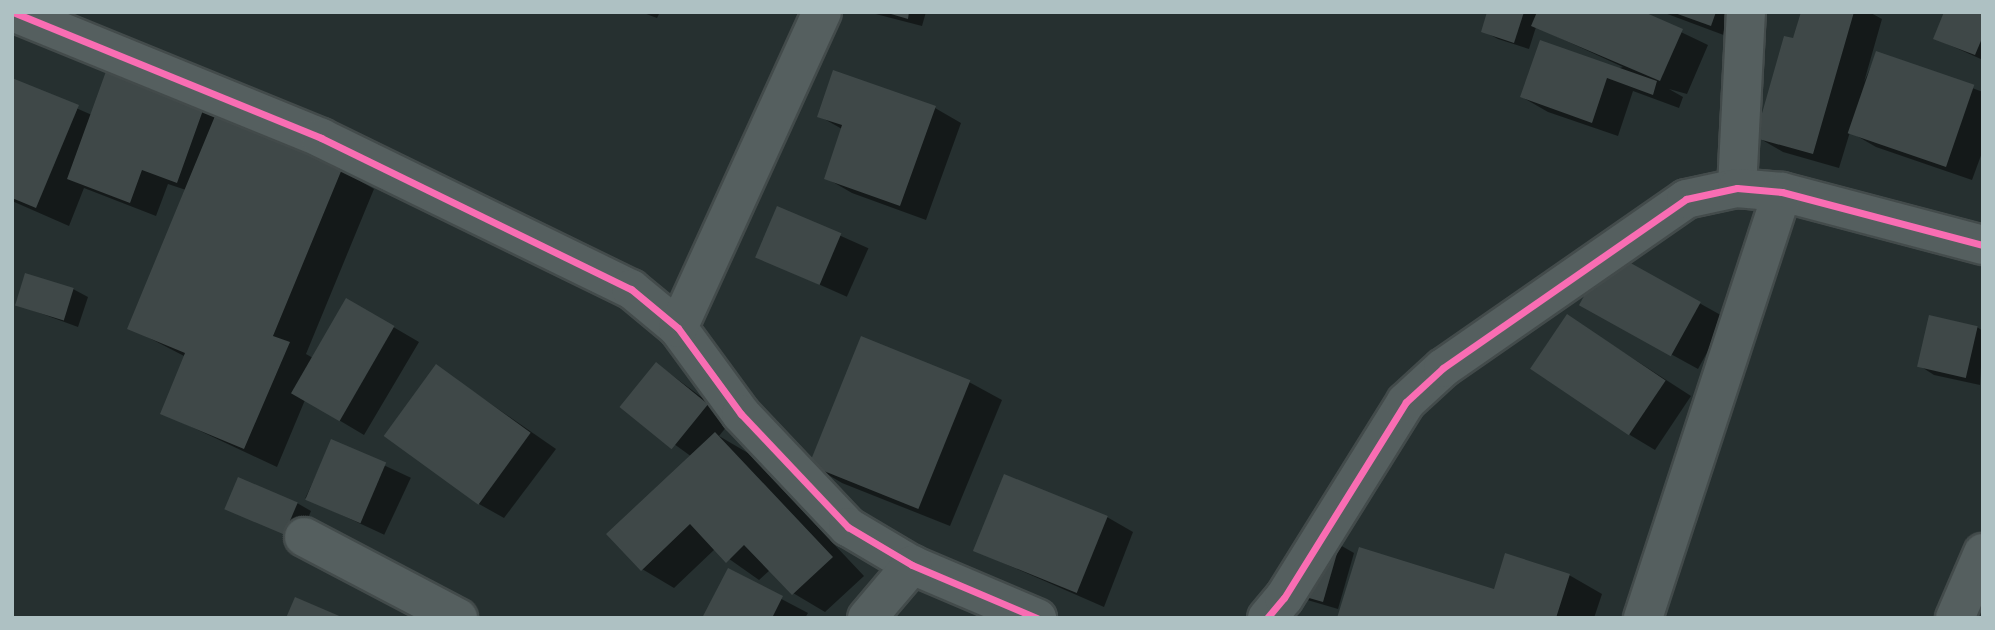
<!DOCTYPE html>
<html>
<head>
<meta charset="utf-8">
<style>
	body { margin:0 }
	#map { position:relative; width:1995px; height:630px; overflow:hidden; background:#263030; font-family:"Noto Sans",sans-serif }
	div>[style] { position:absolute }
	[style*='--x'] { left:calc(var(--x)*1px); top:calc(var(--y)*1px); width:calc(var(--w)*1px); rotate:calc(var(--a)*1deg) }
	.shadow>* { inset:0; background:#0007; transform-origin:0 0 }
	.building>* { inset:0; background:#3f4848; transform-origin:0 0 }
	.roads { filter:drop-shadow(2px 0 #434b4b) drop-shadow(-2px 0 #434b4b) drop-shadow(0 2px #434b4b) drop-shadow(0 -2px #434b4b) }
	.street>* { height:38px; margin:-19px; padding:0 19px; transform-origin:19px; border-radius:19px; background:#555f5f }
	.cycleway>* { height:7px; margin:-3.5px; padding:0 3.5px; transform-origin:3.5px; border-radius:3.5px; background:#f96db3 }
	span { translate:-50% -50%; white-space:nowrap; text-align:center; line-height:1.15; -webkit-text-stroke:5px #19292b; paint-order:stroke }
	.frame { position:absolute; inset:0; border:14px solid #aec1c3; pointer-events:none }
</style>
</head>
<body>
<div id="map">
	<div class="shadow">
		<div style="clip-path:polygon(641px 12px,660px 12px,657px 18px)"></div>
		<div style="clip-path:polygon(868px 12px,926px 12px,922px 26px)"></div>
		<div style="clip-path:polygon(1489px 12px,1639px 12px,1708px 45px,1687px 94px,1669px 89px,1683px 97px,1679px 108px,1633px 91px,1618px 136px,1548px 112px,1522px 97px,1623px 67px,1536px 27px,1529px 49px,1498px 39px,1483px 31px)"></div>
		<div style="clip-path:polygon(1662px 12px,1747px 12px,1737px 40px)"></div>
		<div style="clip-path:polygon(1803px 12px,1869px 12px,1882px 19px,1864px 82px,1877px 53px,1983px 92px,1983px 150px,1972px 180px,1876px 147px,1850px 132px,1839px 168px,1783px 152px,1757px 137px)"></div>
		<div style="clip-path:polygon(1983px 12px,1983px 60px,1936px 39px)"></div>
		<div style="clip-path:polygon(110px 66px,232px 116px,229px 124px,341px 170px,374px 189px,306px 354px,313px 358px,347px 300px,419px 342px,364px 435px,305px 400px,277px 467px,162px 413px,186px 357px,130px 328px,186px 190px,168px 184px,156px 216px,84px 188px,69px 226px,12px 201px,12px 80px,92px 115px)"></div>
		<div style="clip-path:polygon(935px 108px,961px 123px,926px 220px,852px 193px,826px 178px,842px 129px,819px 116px)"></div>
		<div style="left:778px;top:208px;width:99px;height:53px;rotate:24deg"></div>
		<div style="clip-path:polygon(1610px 253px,1726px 318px,1698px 369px,1607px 319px)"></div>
		<div style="clip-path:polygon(73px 289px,88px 297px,78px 327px,18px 305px)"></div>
		<div style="clip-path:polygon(1567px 316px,1691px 396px,1655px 450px,1630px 435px)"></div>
		<div style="clip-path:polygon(1977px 327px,1983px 331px,1980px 385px,1934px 375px,1920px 366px)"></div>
		<div style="clip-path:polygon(657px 364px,732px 420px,719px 436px,748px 453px,864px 576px,825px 612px,793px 593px,770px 570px,759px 580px,715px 549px,674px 588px,642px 569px,692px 457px,623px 407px)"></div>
		<div style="clip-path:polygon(436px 366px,556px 449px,504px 518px,479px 504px)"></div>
		<div style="clip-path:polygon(969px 382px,1002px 400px,950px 526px,842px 483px,810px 464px)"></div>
		<div style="left:332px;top:441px;width:87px;height:63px;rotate:25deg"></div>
		<div style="clip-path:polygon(297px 503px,311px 511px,299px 540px,227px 508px)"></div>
		<div style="clip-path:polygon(1107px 517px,1133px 532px,1104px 607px,976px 551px)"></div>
		<div style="clip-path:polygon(1340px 545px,1354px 553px,1338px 609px,1304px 599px)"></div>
		<div style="clip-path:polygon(728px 571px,808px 613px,805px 618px,704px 618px)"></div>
		<div style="clip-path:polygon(1569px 575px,1602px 594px,1594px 618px,1339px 618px)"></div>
	</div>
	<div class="building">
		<div style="clip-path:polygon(884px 12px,909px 12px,908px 19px)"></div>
		<div style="clip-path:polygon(1487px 12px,1524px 12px,1514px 43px,1481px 32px)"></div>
		<div style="clip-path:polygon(1537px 12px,1644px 12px,1683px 29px,1660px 81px,1531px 26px)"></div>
		<div style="clip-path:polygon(1672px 12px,1716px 12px,1711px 26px)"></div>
		<div style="clip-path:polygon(1801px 12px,1854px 12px,1813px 154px,1755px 138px,1784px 36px,1793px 38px)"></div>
		<div style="clip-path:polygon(1944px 12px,1983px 12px,1983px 36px,1975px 55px,1933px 39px)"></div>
		<div style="clip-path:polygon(1540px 40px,1657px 81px,1653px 95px,1607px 78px,1592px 123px,1520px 97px)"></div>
		<div style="left:1876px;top:51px;width:104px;height:87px;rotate:19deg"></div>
		<div style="clip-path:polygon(109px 63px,207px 99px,177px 183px,142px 170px,130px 203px,67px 179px)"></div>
		<div style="clip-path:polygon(833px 70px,936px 106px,900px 206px,824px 179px,842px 125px,817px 117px)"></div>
		<div style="clip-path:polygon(12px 78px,79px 105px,36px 208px,12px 198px)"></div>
		<div style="clip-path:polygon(215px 116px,342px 169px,273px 336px,290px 342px,244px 449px,160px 414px,185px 353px,127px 329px)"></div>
		<div style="left:777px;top:206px;width:70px;height:56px;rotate:23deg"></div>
		<div style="left:1609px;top:251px;width:105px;height:62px;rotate:29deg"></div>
		<div style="left:25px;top:273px;width:51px;height:34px;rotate:17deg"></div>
		<div style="left:346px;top:298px;width:56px;height:110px;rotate:30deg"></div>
		<div style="left:1567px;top:314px;width:119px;height:66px;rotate:34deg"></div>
		<div style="left:1929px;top:315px;width:50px;height:53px;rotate:13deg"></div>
		<div style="left:861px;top:336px;width:118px;height:139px;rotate:22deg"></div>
		<div style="left:656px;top:362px;width:67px;height:58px;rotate:39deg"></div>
		<div style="left:436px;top:364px;width:117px;height:89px;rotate:36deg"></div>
		<div style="clip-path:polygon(715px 432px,833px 557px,792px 595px,744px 545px,726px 563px,690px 524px,641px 571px,606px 534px)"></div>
		<div style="left:331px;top:439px;width:60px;height:66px;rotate:23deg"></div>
		<div style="left:1004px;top:474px;width:112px;height:83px;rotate:22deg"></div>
		<div style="left:238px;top:477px;width:65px;height:35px;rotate:23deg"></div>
		<div style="clip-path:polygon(1340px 543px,1323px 602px,1288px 592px)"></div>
		<div style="clip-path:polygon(1359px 547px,1494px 589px,1505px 553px,1570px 574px,1556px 618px,1337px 618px)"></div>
		<div style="clip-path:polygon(728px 568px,783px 596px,772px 618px,702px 618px)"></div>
		<div style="clip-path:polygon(295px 597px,344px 618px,286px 618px)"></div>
	</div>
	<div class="roads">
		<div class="street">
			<div style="--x:13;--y:12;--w:333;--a:22.2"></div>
			<div style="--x:321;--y:138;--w:345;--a:26"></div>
			<div style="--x:631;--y:289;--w:61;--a:39.7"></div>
			<div style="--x:678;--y:328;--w:107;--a:53.8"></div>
			<div style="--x:741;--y:414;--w:156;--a:46.6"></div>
			<div style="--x:848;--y:527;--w:74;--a:30.7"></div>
			<div style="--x:912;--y:565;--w:136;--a:23"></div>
			<div style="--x:1737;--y:188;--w:176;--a:-87.1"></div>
			<div style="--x:678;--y:328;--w:347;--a:-65.5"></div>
			<div style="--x:304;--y:537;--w:174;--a:27.7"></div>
			<div style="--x:867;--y:618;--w:70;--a:-49.7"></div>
			<div style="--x:1267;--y:618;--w:26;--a:-50"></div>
			<div style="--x:1284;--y:598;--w:231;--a:-58.1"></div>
			<div style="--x:1406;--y:402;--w:50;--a:-42.6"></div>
			<div style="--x:1443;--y:368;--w:296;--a:-34.8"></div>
			<div style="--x:1686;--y:199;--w:52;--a:-12.2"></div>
			<div style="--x:1737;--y:188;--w:45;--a:5.1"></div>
			<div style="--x:1782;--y:192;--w:208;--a:14.8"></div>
			<div style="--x:1643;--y:618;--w:448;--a:-71.9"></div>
			<div style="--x:1955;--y:618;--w:71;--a:-66.7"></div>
		</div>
	</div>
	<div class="cycleway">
		<div style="--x:13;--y:12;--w:333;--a:22.2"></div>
		<div style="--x:321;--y:138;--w:345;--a:26"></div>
		<div style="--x:631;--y:289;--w:61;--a:39.7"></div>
		<div style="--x:678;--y:328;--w:107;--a:53.8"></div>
		<div style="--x:741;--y:414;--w:156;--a:46.6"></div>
		<div style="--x:848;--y:527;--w:74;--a:30.7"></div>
		<div style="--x:912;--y:565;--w:136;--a:23"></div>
		<div style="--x:1267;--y:618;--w:26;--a:-50"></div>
		<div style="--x:1284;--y:598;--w:231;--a:-58.1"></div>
		<div style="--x:1406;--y:402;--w:50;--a:-42.6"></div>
		<div style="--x:1443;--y:368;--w:296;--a:-34.8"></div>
		<div style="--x:1686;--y:199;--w:52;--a:-12.2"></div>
		<div style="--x:1737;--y:188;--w:45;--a:5.1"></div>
		<div style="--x:1782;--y:192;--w:208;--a:14.8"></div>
	</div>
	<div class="frame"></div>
</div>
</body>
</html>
